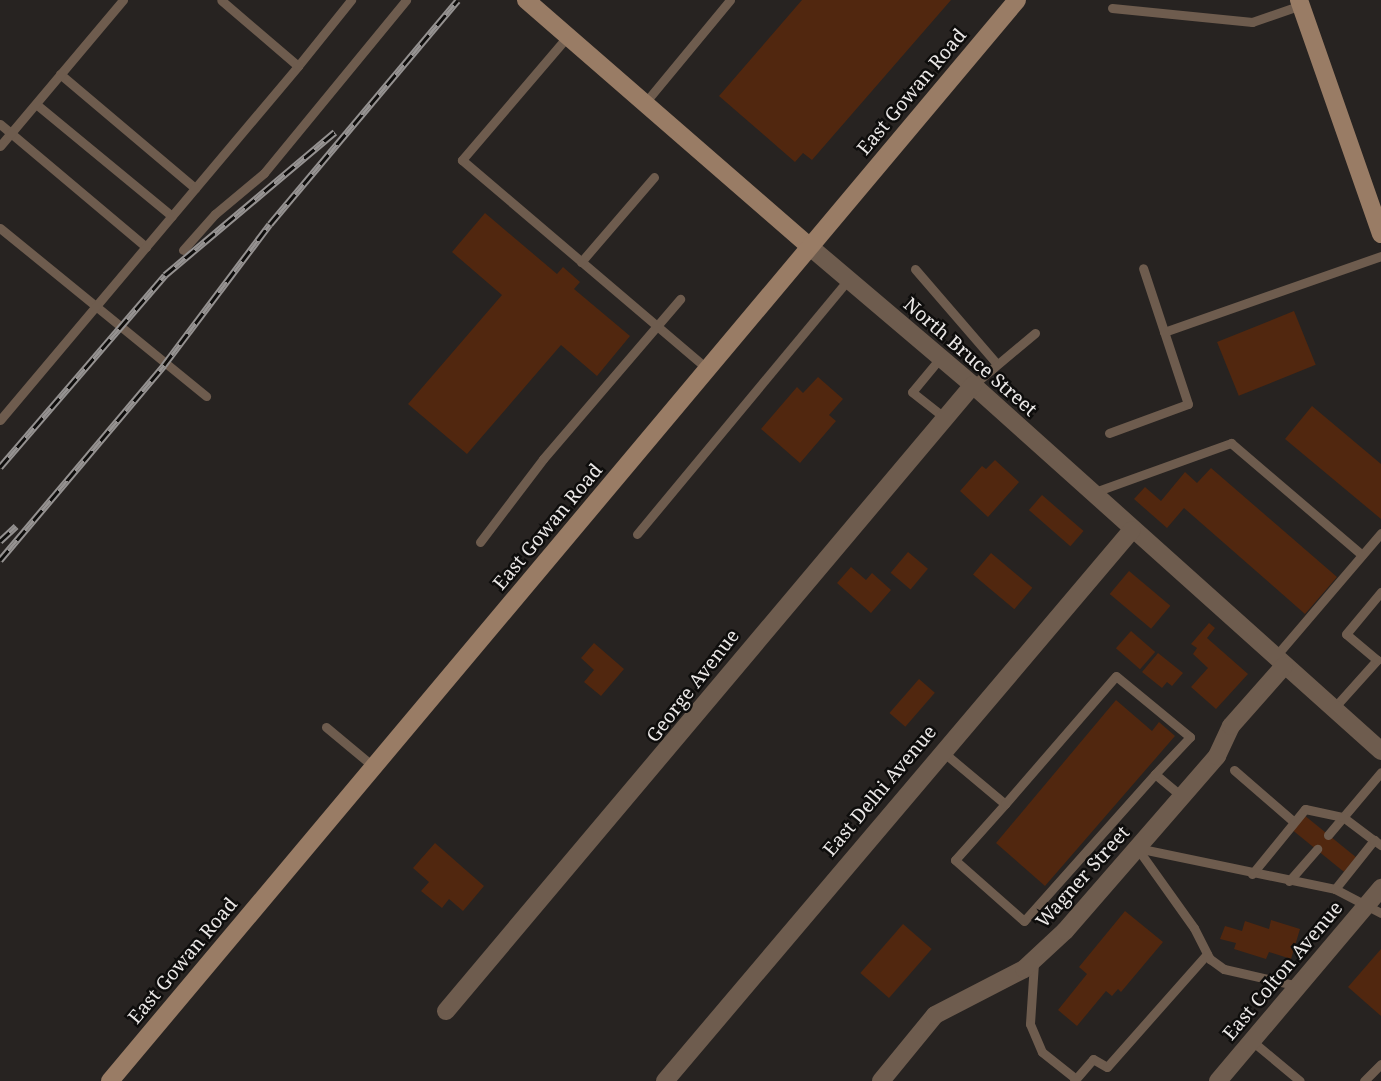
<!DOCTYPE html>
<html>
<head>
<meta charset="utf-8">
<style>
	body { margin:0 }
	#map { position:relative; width:1381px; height:1081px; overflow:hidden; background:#272321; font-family:"Noto Serif",serif }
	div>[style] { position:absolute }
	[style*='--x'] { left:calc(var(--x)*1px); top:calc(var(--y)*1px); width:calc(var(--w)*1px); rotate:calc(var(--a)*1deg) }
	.building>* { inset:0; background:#51270f; transform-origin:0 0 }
	.lane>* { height:9px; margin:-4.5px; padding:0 4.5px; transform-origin:4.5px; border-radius:4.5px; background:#6e5c4e }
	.street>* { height:18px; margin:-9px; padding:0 9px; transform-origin:9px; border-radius:9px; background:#6e5c4e }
	.secondary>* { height:18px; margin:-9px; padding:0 9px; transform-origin:9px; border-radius:9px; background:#997c65 }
	.rail>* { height:7px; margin-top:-3.5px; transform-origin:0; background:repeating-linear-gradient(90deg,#0e0d0c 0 13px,#959291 0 26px); box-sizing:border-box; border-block:2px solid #959291 }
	span { translate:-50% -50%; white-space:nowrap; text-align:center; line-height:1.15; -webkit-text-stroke:5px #0e0d0c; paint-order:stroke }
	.street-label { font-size:19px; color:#ebe8e7 }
</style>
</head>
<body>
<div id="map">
	<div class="building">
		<div style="clip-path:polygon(802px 0,951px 0,812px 160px,803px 153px,795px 162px,719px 96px)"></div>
		<div style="clip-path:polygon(485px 213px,557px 274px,563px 267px,580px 282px,574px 289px,630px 336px,597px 376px,561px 345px,467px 454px,408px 404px,502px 295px,452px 252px)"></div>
		<div style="left:1294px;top:311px;width:58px;height:83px;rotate:68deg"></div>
		<div style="clip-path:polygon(818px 377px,843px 399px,829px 415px,836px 421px,800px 463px,761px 429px,797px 387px,803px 393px)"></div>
		<div style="clip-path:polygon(1312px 406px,1381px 464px,1381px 519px,1285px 439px)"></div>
		<div style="clip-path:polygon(995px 460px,1019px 482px,988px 517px,960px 491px,982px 466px,986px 469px)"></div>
		<div style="clip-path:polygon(1211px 468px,1337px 577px,1305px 614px,1184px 508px,1167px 528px,1134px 499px,1145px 487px,1161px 501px,1185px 472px,1197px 483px)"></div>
		<div style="left:1042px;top:495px;width:55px;height:20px;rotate:41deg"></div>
		<div style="left:908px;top:552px;width:26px;height:27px;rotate:40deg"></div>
		<div style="left:991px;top:553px;width:54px;height:28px;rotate:40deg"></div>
		<div style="clip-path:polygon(851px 567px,866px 580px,872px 573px,891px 590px,871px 613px,837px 583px)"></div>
		<div style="left:1129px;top:571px;width:54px;height:30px;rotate:40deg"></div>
		<div style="clip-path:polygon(1209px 623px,1215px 628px,1207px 638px,1248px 674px,1216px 709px,1191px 687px,1208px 668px,1193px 654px,1197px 648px,1191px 644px)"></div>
		<div style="left:1131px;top:631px;width:32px;height:23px;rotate:41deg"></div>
		<div style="clip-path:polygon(594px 643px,624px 669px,601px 696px,584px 682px,594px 670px,581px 658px)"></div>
		<div style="clip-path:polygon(1158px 653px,1183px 673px,1172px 686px,1167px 682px,1162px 688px,1142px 672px)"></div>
		<div style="left:919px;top:679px;width:21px;height:45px;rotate:41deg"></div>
		<div style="clip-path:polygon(1116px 700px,1152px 731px,1159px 722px,1175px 736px,1045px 886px,996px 843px)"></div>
		<div style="left:1304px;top:815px;width:67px;height:19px;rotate:39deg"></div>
		<div style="clip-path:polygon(435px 843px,484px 886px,463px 911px,449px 899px,442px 908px,421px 891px,429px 882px,413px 868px)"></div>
		<div style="clip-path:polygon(1125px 911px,1163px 942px,1121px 992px,1118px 989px,1112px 996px,1106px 991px,1077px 1026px,1058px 1010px,1087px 974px,1079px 967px)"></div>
		<div style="clip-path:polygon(1271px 920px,1300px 929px,1291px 959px,1269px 952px,1266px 959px,1234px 949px,1236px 943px,1220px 939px,1225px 926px,1242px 931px,1245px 921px,1269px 929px)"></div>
		<div style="left:903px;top:924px;width:38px;height:65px;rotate:41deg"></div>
		<div style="clip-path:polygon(1381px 949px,1381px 1016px,1348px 987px)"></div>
	</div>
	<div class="lane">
		<div style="--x:1112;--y:8;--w:141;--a:5.7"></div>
		<div style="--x:1252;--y:22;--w:52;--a:-19.1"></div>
		<div style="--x:567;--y:37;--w:162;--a:130.5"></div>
		<div style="--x:462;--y:160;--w:323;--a:40.4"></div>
		<div style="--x:298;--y:66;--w:85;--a:-51.2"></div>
		<div style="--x:60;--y:74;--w:177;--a:40.2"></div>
		<div style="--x:36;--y:104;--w:176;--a:39.5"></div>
		<div style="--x:644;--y:104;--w:135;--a:-50.4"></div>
		<div style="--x:0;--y:124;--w:191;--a:40.1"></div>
		<div style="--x:0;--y:146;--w:191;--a:-49.9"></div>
		<div style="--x:0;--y:228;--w:266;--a:39.2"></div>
		<div style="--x:183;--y:250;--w:48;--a:-48.4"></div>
		<div style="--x:215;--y:214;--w:64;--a:-39.9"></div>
		<div style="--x:264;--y:173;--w:224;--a:-50.6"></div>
		<div style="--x:581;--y:262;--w:112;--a:-49.3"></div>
		<div style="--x:915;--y:269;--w:124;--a:49.2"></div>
		<div style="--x:1164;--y:332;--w:230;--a:-19.3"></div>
		<div style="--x:941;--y:357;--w:45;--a:129.6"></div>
		<div style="--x:912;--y:392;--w:42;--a:38.2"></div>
		<div style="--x:973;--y:385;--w:81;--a:-40"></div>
		<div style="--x:0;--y:420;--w:463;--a:-49.9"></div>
		<div style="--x:298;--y:66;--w:101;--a:-139.4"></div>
		<div style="--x:1109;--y:433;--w:84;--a:-20.2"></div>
		<div style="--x:1188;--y:404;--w:143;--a:-108.3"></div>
		<div style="--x:1092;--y:493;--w:148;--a:-19.8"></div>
		<div style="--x:1231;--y:443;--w:172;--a:40.5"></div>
		<div style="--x:637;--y:534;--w:332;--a:-50.3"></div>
		<div style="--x:480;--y:542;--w:104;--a:-52.8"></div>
		<div style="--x:543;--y:459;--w:211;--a:-49.4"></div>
		<div style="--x:1275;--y:657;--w:163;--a:-49.5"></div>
		<div style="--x:1333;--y:709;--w:66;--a:-48.1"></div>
		<div style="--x:1377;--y:660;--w:40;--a:-140"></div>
		<div style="--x:1346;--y:634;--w:55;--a:-50.2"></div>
		<div style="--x:326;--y:727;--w:62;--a:39.8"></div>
		<div style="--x:943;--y:752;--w:81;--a:40"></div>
		<div style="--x:1005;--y:804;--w:75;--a:131.8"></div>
		<div style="--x:955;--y:860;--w:92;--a:41.5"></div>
		<div style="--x:1024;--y:921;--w:197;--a:-48.3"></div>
		<div style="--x:1155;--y:774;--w:35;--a:40"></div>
		<div style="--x:1234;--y:770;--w:79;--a:40.9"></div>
		<div style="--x:1005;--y:804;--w:169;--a:-49.1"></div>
		<div style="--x:1116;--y:676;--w:96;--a:39.5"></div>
		<div style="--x:1190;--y:737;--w:51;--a:133.4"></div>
		<div style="--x:1328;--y:835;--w:82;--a:-49.9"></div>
		<div style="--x:1137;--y:848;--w:202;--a:11.7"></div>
		<div style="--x:1335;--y:889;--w:52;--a:27.6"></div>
		<div style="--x:1137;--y:848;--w:98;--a:54.5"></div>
		<div style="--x:1194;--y:928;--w:35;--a:63"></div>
		<div style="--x:1210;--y:959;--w:17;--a:36"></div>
		<div style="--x:1224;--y:969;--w:76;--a:12.9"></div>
		<div style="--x:1252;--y:874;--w:84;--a:-50.8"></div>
		<div style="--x:1305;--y:809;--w:39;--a:12"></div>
		<div style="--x:1343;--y:817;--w:39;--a:37"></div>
		<div style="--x:1289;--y:881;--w:43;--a:-48.8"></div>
		<div style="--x:1335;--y:889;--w:63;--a:-51.5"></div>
		<div style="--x:1374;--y:840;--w:9;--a:36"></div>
		<div style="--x:1034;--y:963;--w:61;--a:93.8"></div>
		<div style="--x:1030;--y:1024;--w:30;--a:67"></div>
		<div style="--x:1042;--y:1052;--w:43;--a:38.5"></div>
		<div style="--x:1252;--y:1041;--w:62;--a:39.8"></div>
		<div style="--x:1074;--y:1081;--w:29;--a:-49"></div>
		<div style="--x:1093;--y:1059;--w:16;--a:30"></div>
		<div style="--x:1107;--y:1067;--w:151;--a:-48.5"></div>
		<div style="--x:1364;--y:1081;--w:24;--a:-45"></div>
	</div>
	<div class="street">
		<div style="--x:809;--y:246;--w:215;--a:40.3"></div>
		<div style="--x:973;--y:385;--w:548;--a:41.89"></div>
		<div style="--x:446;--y:1011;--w:818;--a:-49.91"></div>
		<div style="--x:665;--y:1081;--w:722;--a:-49.72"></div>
		<div style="--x:881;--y:1081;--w:85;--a:-50.7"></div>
		<div style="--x:935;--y:1015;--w:100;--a:-27.3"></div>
		<div style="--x:1024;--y:969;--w:56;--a:-42.8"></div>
		<div style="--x:1065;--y:931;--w:232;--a:-49"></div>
		<div style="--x:1217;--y:756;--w:33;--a:-65"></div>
		<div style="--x:1231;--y:726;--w:80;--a:-48.5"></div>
		<div style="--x:1218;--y:1081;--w:253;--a:-49.8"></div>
	</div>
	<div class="secondary">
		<div style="--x:526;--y:0;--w:375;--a:41"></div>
		<div style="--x:1299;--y:0;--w:248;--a:70.7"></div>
		<div style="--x:110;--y:1081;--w:1411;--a:-50"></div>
	</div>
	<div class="rail">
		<div style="--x:0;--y:467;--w:253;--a:-49.3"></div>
		<div style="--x:165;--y:275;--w:222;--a:-40.1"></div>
		<div style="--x:0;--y:541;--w:22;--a:-43"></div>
		<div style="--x:0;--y:560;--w:255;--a:-49.9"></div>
		<div style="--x:164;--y:365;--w:176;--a:-53.1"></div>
		<div style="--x:270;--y:224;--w:292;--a:-50"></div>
	</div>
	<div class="street-label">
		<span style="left:912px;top:92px;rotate:-50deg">East Gowan Road</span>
		<span style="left:970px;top:357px;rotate:41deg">North Bruce Street</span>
		<span style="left:548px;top:527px;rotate:-50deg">East Gowan Road</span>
		<span style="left:693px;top:686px;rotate:-52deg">George Avenue</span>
		<span style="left:880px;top:791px;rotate:-50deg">East Delhi Avenue</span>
		<span style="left:1083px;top:877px;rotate:-48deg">Wagner Street</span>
		<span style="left:183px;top:961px;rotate:-50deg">East Gowan Road</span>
		<span style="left:1283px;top:971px;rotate:-50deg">East Colton Avenue</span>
	</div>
</div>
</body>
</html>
